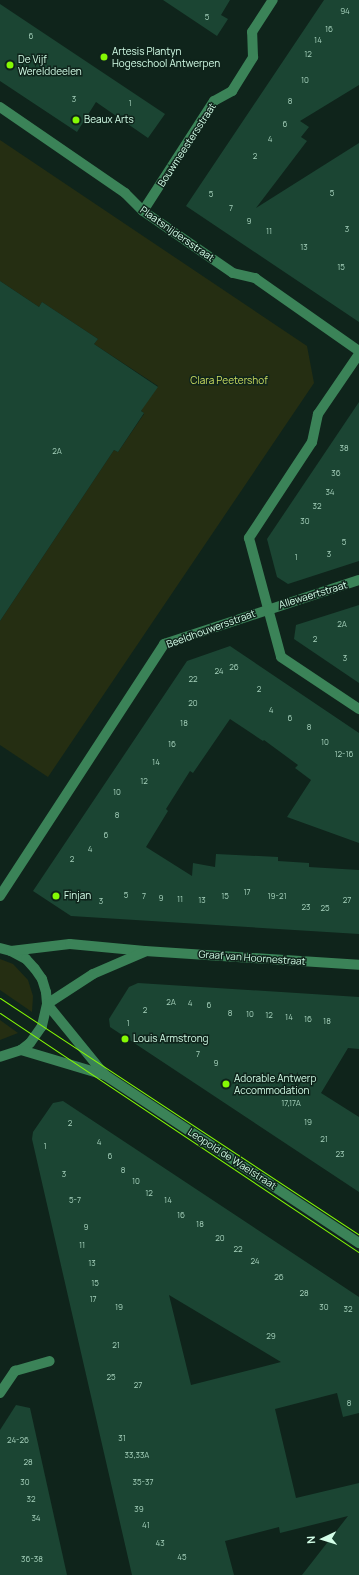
<!DOCTYPE html>
<html>
<head>
<meta charset="utf-8">
<style>
	body { margin:0 }
	#map { position:relative; width:359px; height:1575px; overflow:hidden; background:#0f241b; font-family:Manrope,sans-serif }
	div>[style] { position:absolute }
	[style*='--x'] { left:calc(var(--x)*1px); top:calc(var(--y)*1px); width:calc(var(--w)*1px); rotate:calc(var(--a)*1deg) }
	.green>* { inset:0; background:#252e12 }
	.building>* { inset:0; background:#1b4533 }
	.minor>* { height:10px; margin:-5px; padding:0 5px; transform-origin:5px; border-radius:5px; background:#3b8358 }
	.tram>* { height:1px; margin:-0.5px; padding:0 0.5px; transform-origin:0.5px; border-radius:0.5px; background:#85f904 }
	.dots>* { width:11px; height:11px; translate:-50% -50%; box-sizing:border-box; border:2px solid #0f241b; border-radius:50% }
	span { translate:-50% -50%; white-space:nowrap; text-align:center; line-height:1.15; -webkit-text-stroke:3px #0f241b; paint-order:stroke }
	.number-label { font-size:8px; color:#a5d0bb }
	.number-label span { -webkit-text-stroke-width:0 }
	.poi-label { font-size:10px; color:#d3fee8 }
	.left { translate:0 -50%; text-align:left }
	.street-label { font-size:10px; color:#d3fee8 }
	.park-label { font-size:10px; color:#cede60 }
	.north { position:absolute; left:303px; top:1519px; width:40px; height:40px; -webkit-text-stroke:3px #0f241b; paint-order:stroke; rotate:266deg; font-size:11px; font-weight:700; line-height:16px; text-align:center; color:#d3fee8 }
	.north::after { content:''; display:block; margin:auto; width:14px; height:18px; background:#d3fee8; clip-path:polygon(50% 0,100% 100%,50% 72%,0 100%) }
</style>
</head>
<body>
<div id="map">
	<div class="green">
		<div style="clip-path:polygon(0 140px,307px 346px,314px 383px,48px 777px,0 745px,0 621px,114px 450px,118px 452px,144px 414px,141px 410px,158px 386px,94px 344px,98px 339px,42px 302px,39px 307px,0 281px)"></div>
		<div style="clip-path:polygon(0 959px,13px 964px,28px 980px,33px 996px,32px 1012px,0 990px)"></div>
		<div style="clip-path:polygon(0 1020px,18px 1033px,0 1040px)"></div>
	</div>
	<div class="building">
		<div style="clip-path:polygon(163px 0,230px 0,221px 15px,228px 19px,217px 36px)"></div>
		<div style="clip-path:polygon(324px 0,359px 0,359px 85px,300px 121px,309px 127px,301px 137px,307px 141px,256px 208px,359px 143px,359px 322px,186px 206px)"></div>
		<div style="clip-path:polygon(0 4px,165px 114px,148px 138px,96px 102px,77px 132px,0 81px)"></div>
		<div style="clip-path:polygon(0 281px,39px 307px,42px 302px,98px 339px,94px 344px,158px 387px,141px 411px,144px 413px,118px 452px,114px 450px,0 621px)"></div>
		<div style="clip-path:polygon(359px 402px,359px 561px,288px 584px,277px 577px,267px 539px)"></div>
		<div style="clip-path:polygon(359px 605px,359px 683px,294px 639px,296px 625px)"></div>
		<div style="clip-path:polygon(230px 646px,359px 733px,359px 843px,287px 817px,311px 780px,295px 768px,298px 765px,264px 740px,263px 741px,230px 719px,193px 773px,190px 771px,166px 809px,168px 811px,146px 847px,192px 876px,193px 863px,215px 867px,216px 854px,278px 857px,278px 861px,309px 863px,309px 867px,359px 870px,359px 934px,71px 916px,33px 891px,187px 661px)"></div>
		<div style="clip-path:polygon(138px 983px,359px 997px,359px 1049px,348px 1048px,321px 1093px,359px 1117px,359px 1192px,110px 1027px,109px 1019px,129px 987px)"></div>
		<div style="clip-path:polygon(evenodd,63px 1101px,359px 1297px,359px 1413px,343px 1417px,337px 1393px,275px 1409px,296px 1498px,359px 1483px,359px 1575px,302px 1575px,348px 1516px,280px 1533px,279px 1527px,225px 1541px,234px 1575px,132px 1575px,32px 1139px,33px 1132px,53px 1103px,63px 1101px,169px 1295px,281px 1362px,191px 1385px,169px 1295px)"></div>
		<div style="clip-path:polygon(16px 1405px,30px 1408px,67px 1575px,0 1575px,0 1430px)"></div>
	</div>
	<div class="minor">
		<div style="--x:0;--y:107;--w:152;--a:34.5"></div>
		<div style="--x:125;--y:193;--w:25;--a:45"></div>
		<div style="--x:143;--y:211;--w:109;--a:34.6"></div>
		<div style="--x:233;--y:273;--w:23;--a:13"></div>
		<div style="--x:255;--y:278;--w:127;--a:35.1"></div>
		<div style="--x:143;--y:211;--w:131;--a:-57.2"></div>
		<div style="--x:214;--y:101;--w:21;--a:-29"></div>
		<div style="--x:232;--y:91;--w:40;--a:-58"></div>
		<div style="--x:253;--y:57;--w:25;--a:-92"></div>
		<div style="--x:252;--y:32;--w:38;--a:-57"></div>
		<div style="--x:359;--y:354;--w:73;--a:124.3"></div>
		<div style="--x:318;--y:414;--w:29;--a:102"></div>
		<div style="--x:312;--y:442;--w:115;--a:123.3"></div>
		<div style="--x:249;--y:538;--w:123;--a:74.9"></div>
		<div style="--x:281;--y:657;--w:94;--a:33.7"></div>
		<div style="--x:0;--y:896;--w:301;--a:-56.9"></div>
		<div style="--x:164;--y:644;--w:205;--a:-18.2"></div>
		<div style="--x:0;--y:948;--w:11;--a:15"></div>
		<div style="--x:11;--y:951;--w:17;--a:28"></div>
		<div style="--x:26;--y:959;--w:13;--a:48"></div>
		<div style="--x:35;--y:969;--w:12;--a:55"></div>
		<div style="--x:42;--y:979;--w:14;--a:73"></div>
		<div style="--x:46;--y:992;--w:12;--a:85"></div>
		<div style="--x:47;--y:1004;--w:23;--a:103"></div>
		<div style="--x:42;--y:1026;--w:21;--a:125"></div>
		<div style="--x:30;--y:1043;--w:11;--a:142"></div>
		<div style="--x:21;--y:1050;--w:22;--a:162"></div>
		<div style="--x:11;--y:951;--w:59;--a:-6.8"></div>
		<div style="--x:70;--y:944;--w:75;--a:5.3"></div>
		<div style="--x:145;--y:951;--w:214;--a:3.7"></div>
		<div style="--x:47;--y:1004;--w:55;--a:-33.1"></div>
		<div style="--x:93;--y:974;--w:56;--a:-23.3"></div>
		<div style="--x:47;--y:1004;--w:92;--a:50.8"></div>
		<div style="--x:21;--y:1050;--w:88;--a:16.6"></div>
		<div style="--x:105;--y:1075;--w:305;--a:33.5"></div>
		<div style="--x:0;--y:1393;--w:27;--a:-56"></div>
		<div style="--x:15;--y:1371;--w:36;--a:-16"></div>
	</div>
	<div class="tram">
		<div style="--x:0;--y:998;--w:430;--a:33.4"></div>
		<div style="--x:0;--y:1013;--w:431;--a:33.7"></div>
	</div>
	<div class="dots">
		<div style="left:104px;top:57px;background:#85f904"></div>
		<div style="left:10px;top:65px;background:#85f904"></div>
		<div style="left:76px;top:120px;background:#85f904"></div>
		<div style="left:56px;top:896px;background:#85f904"></div>
		<div style="left:125px;top:1039px;background:#85f904"></div>
		<div style="left:226px;top:1084px;background:#85f904"></div>
	</div>
	<div class="number-label">
		<span style="left:345px;top:11px">94</span>
		<span style="left:207px;top:17px">5</span>
		<span style="left:329px;top:29px">16</span>
		<span style="left:31px;top:36px">6</span>
		<span style="left:318px;top:40px">14</span>
		<span style="left:308px;top:54px">12</span>
		<span style="left:305px;top:80px">10</span>
		<span style="left:74px;top:99px">3</span>
		<span style="left:290px;top:101px">8</span>
		<span style="left:130px;top:103px">1</span>
		<span style="left:285px;top:124px">6</span>
		<span style="left:270px;top:139px">4</span>
		<span style="left:255px;top:156px">2</span>
		<span style="left:332px;top:193px">5</span>
		<span style="left:211px;top:194px">5</span>
		<span style="left:231px;top:208px">7</span>
		<span style="left:249px;top:221px">9</span>
		<span style="left:347px;top:229px">3</span>
		<span style="left:269px;top:231px">11</span>
		<span style="left:304px;top:247px">13</span>
		<span style="left:341px;top:267px">15</span>
		<span style="left:344px;top:448px">38</span>
		<span style="left:57px;top:451px">2A</span>
		<span style="left:336px;top:473px">36</span>
		<span style="left:330px;top:492px">34</span>
		<span style="left:317px;top:506px">32</span>
		<span style="left:305px;top:521px">30</span>
		<span style="left:344px;top:542px">5</span>
		<span style="left:329px;top:554px">3</span>
		<span style="left:296px;top:557px">1</span>
		<span style="left:342px;top:624px">2A</span>
		<span style="left:315px;top:639px">2</span>
		<span style="left:345px;top:658px">3</span>
		<span style="left:234px;top:667px">26</span>
		<span style="left:219px;top:671px">24</span>
		<span style="left:193px;top:679px">22</span>
		<span style="left:259px;top:689px">2</span>
		<span style="left:193px;top:703px">20</span>
		<span style="left:271px;top:710px">4</span>
		<span style="left:290px;top:718px">6</span>
		<span style="left:184px;top:723px">18</span>
		<span style="left:309px;top:727px">8</span>
		<span style="left:325px;top:742px">10</span>
		<span style="left:172px;top:744px">16</span>
		<span style="left:344px;top:754px">12-16</span>
		<span style="left:156px;top:762px">14</span>
		<span style="left:144px;top:781px">12</span>
		<span style="left:117px;top:792px">10</span>
		<span style="left:117px;top:815px">8</span>
		<span style="left:106px;top:835px">6</span>
		<span style="left:90px;top:849px">4</span>
		<span style="left:72px;top:859px">2</span>
		<span style="left:247px;top:892px">17</span>
		<span style="left:126px;top:895px">5</span>
		<span style="left:144px;top:896px">7</span>
		<span style="left:225px;top:896px">15</span>
		<span style="left:277px;top:896px">19-21</span>
		<span style="left:161px;top:898px">9</span>
		<span style="left:180px;top:899px">11</span>
		<span style="left:202px;top:900px">13</span>
		<span style="left:347px;top:900px">27</span>
		<span style="left:101px;top:901px">3</span>
		<span style="left:306px;top:907px">23</span>
		<span style="left:325px;top:908px">25</span>
		<span style="left:171px;top:1002px">2A</span>
		<span style="left:190px;top:1003px">4</span>
		<span style="left:209px;top:1005px">6</span>
		<span style="left:145px;top:1010px">2</span>
		<span style="left:230px;top:1013px">8</span>
		<span style="left:250px;top:1014px">10</span>
		<span style="left:269px;top:1015px">12</span>
		<span style="left:289px;top:1017px">14</span>
		<span style="left:308px;top:1019px">16</span>
		<span style="left:327px;top:1021px">18</span>
		<span style="left:128px;top:1023px">1</span>
		<span style="left:198px;top:1054px">7</span>
		<span style="left:216px;top:1063px">9</span>
		<span style="left:291px;top:1103px">17,17A</span>
		<span style="left:308px;top:1122px">19</span>
		<span style="left:70px;top:1123px">2</span>
		<span style="left:324px;top:1139px">21</span>
		<span style="left:99px;top:1142px">4</span>
		<span style="left:45px;top:1146px">1</span>
		<span style="left:340px;top:1154px">23</span>
		<span style="left:110px;top:1156px">6</span>
		<span style="left:123px;top:1170px">8</span>
		<span style="left:64px;top:1174px">3</span>
		<span style="left:136px;top:1181px">10</span>
		<span style="left:149px;top:1193px">12</span>
		<span style="left:75px;top:1200px">5-7</span>
		<span style="left:168px;top:1200px">14</span>
		<span style="left:181px;top:1215px">16</span>
		<span style="left:200px;top:1224px">18</span>
		<span style="left:86px;top:1227px">9</span>
		<span style="left:220px;top:1238px">20</span>
		<span style="left:82px;top:1245px">11</span>
		<span style="left:238px;top:1249px">22</span>
		<span style="left:255px;top:1261px">24</span>
		<span style="left:92px;top:1263px">13</span>
		<span style="left:279px;top:1277px">26</span>
		<span style="left:95px;top:1283px">15</span>
		<span style="left:304px;top:1293px">28</span>
		<span style="left:93px;top:1299px">17</span>
		<span style="left:119px;top:1307px">19</span>
		<span style="left:324px;top:1307px">30</span>
		<span style="left:348px;top:1309px">32</span>
		<span style="left:271px;top:1336px">29</span>
		<span style="left:116px;top:1345px">21</span>
		<span style="left:111px;top:1377px">25</span>
		<span style="left:138px;top:1385px">27</span>
		<span style="left:349px;top:1403px">8</span>
		<span style="left:122px;top:1438px">31</span>
		<span style="left:18px;top:1440px">24-26</span>
		<span style="left:137px;top:1455px">33,33A</span>
		<span style="left:28px;top:1462px">28</span>
		<span style="left:25px;top:1482px">30</span>
		<span style="left:143px;top:1482px">35-37</span>
		<span style="left:31px;top:1499px">32</span>
		<span style="left:139px;top:1509px">39</span>
		<span style="left:36px;top:1518px">34</span>
		<span style="left:146px;top:1525px">41</span>
		<span style="left:160px;top:1543px">43</span>
		<span style="left:182px;top:1557px">45</span>
		<span style="left:32px;top:1559px">36-38</span>
	</div>
	<div class="poi-label">
		<span class="left" style="left:112px;top:57px">Artesis Plantyn<br>Hogeschool Antwerpen</span>
		<span class="left" style="left:18px;top:65px">De Vijf<br>Werelddeelen</span>
		<span class="left" style="left:84px;top:120px">Beaux Arts</span>
		<span class="left" style="left:64px;top:896px">Finjan</span>
		<span class="left" style="left:133px;top:1039px">Louis Armstrong</span>
		<span class="left" style="left:234px;top:1084px">Adorable Antwerp<br>Accommodation</span>
	</div>
	<div class="street-label">
		<span style="left:187px;top:145px;rotate:-57deg">Bouwmeestersstraat</span>
		<span style="left:177px;top:234px;rotate:35deg">Plaatsnijdersstraat</span>
		<span style="left:313px;top:595px;rotate:-17deg">Allewaertstraat</span>
		<span style="left:211px;top:629px;rotate:-20deg">Beeldhouwersstraat</span>
		<span style="left:252px;top:958px;rotate:4deg">Graaf van Hoornestraat</span>
		<span style="left:232px;top:1159px;rotate:33deg">Leopold de Waelstraat</span>
	</div>
	<div class="park-label">
		<span style="left:229px;top:381px">Clara Peetershof</span>
	</div>
	<div class="north">N</div>
</div>
</body>
</html>
